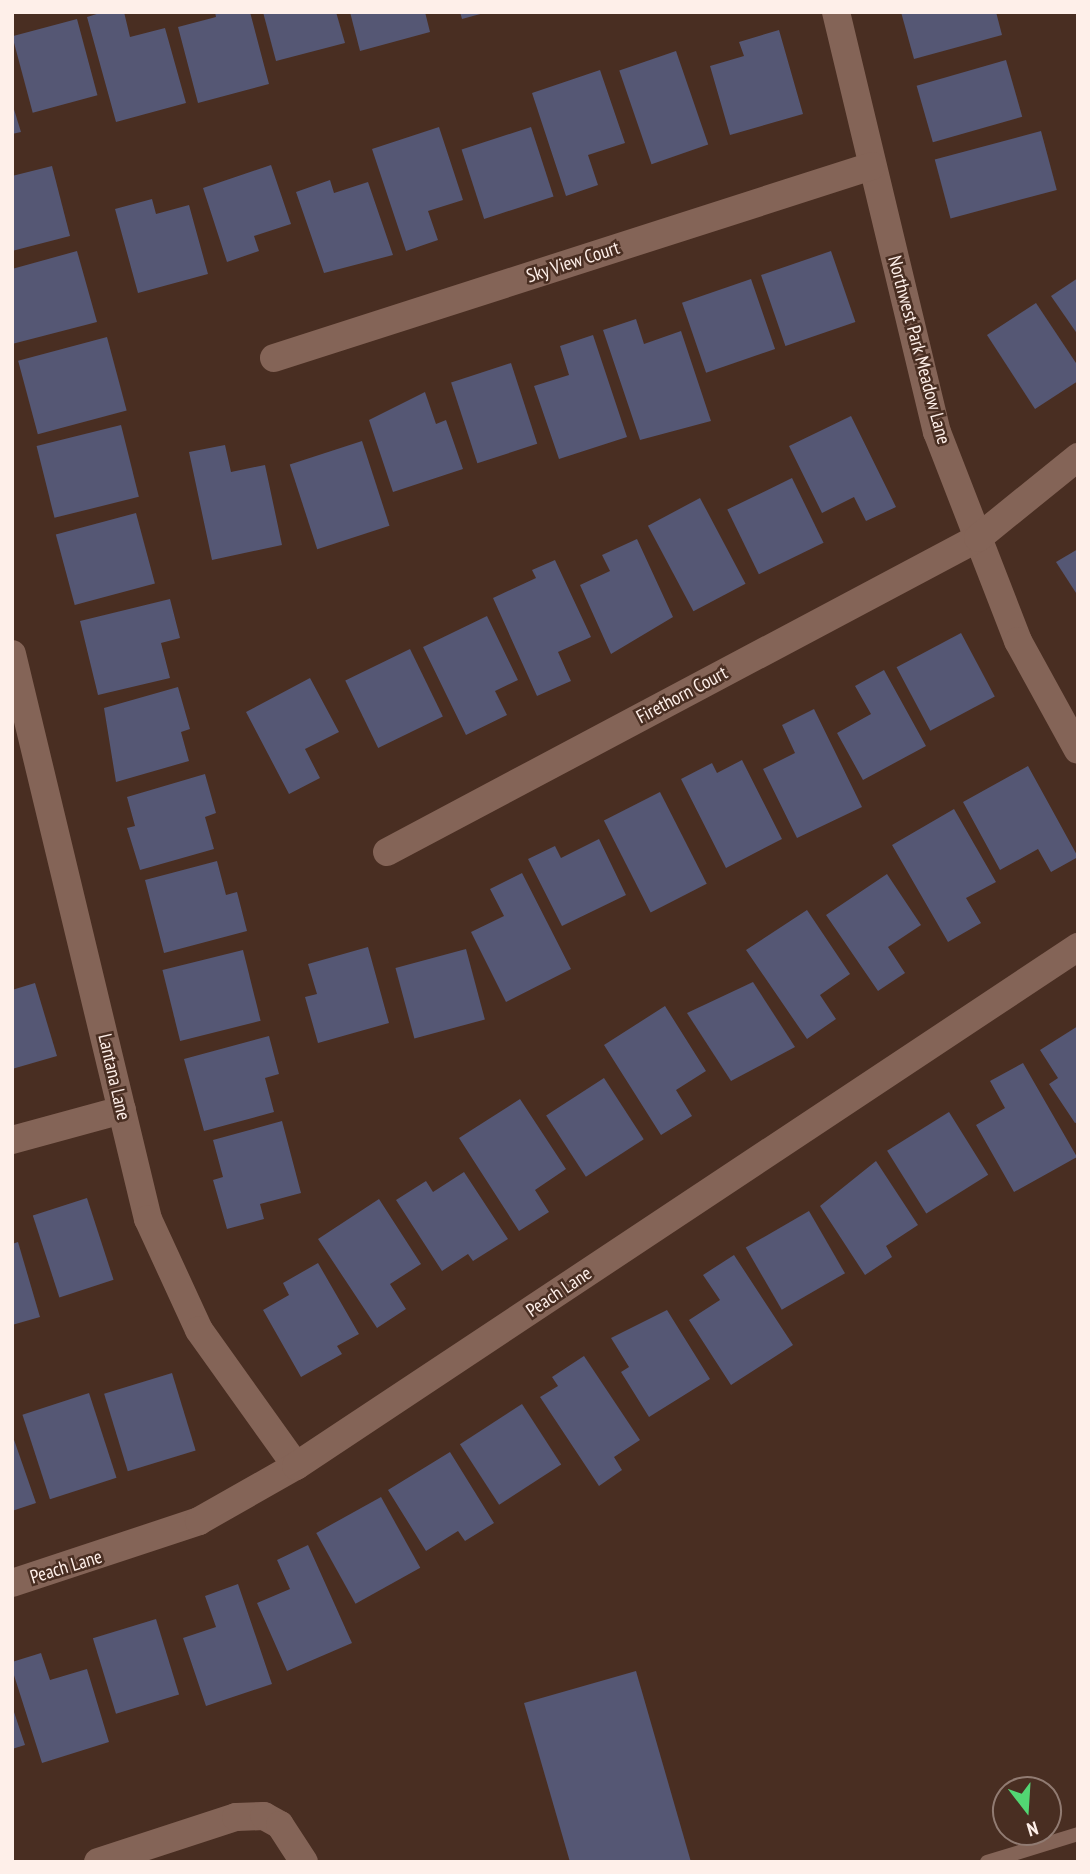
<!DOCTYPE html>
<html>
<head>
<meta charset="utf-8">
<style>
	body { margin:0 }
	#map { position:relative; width:1090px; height:1874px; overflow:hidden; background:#492e22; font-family:"PT Sans Narrow",sans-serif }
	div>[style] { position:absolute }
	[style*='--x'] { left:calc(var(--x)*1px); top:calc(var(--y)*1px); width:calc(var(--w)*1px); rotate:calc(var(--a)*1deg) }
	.building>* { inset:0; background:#555774; transform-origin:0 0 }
	.lane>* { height:14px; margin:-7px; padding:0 7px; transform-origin:7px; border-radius:7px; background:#846457 }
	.street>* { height:28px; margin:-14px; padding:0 14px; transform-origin:14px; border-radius:14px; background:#846457 }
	span { translate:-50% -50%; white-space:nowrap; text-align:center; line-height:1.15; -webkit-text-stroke:5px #492e22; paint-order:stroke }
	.street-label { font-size:19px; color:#feefe9 }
	.frame { position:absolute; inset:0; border:14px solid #feefe9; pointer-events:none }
	.north { position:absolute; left:992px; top:1776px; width:70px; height:70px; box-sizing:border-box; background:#492e22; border:2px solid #917b72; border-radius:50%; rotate:163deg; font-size:19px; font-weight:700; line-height:28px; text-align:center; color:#feefe9 }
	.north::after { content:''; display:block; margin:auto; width:24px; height:32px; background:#52d673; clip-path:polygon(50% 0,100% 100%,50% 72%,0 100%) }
</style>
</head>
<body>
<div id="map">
	<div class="building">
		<div style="clip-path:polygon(103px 12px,124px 12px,130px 37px,165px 28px,186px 103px,116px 122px,87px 17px)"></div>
		<div style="clip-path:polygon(215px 12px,250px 12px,269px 84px,198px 103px,178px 27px,216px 17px)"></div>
		<div style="clip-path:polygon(263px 12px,336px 12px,345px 43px,276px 61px)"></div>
		<div style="clip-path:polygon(350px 12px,425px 12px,430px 32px,360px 51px)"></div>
		<div style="clip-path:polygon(460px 12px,484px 12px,484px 13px,462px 19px)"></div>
		<div style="clip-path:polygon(901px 12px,996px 12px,1002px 35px,914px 59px)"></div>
		<div style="left:77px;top:19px;width:79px;height:67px;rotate:75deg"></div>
		<div style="clip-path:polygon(779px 30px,803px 114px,730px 135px,710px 66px,744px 56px,739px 42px)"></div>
		<div style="left:676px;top:51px;width:99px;height:60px;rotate:71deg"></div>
		<div style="left:1006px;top:60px;width:59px;height:93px;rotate:74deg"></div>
		<div style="clip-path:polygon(600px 70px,625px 143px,588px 155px,598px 185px,566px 196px,532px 93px)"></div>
		<div style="clip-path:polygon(12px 103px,21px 132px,12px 134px)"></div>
		<div style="clip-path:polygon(439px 127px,463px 200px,428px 211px,438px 240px,406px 251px,372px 149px)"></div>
		<div style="left:531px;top:127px;width:73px;height:73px;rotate:72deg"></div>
		<div style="left:1041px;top:131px;width:61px;height:110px;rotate:75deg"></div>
		<div style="clip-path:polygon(271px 165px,291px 224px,254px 236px,259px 251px,227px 262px,203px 188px)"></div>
		<div style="clip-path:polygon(52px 166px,70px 236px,12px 251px,12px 176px)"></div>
		<div style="clip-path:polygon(330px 180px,334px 193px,368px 182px,393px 255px,324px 273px,296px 192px)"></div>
		<div style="clip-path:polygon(152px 199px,156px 214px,189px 205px,208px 274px,138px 293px,115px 209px)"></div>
		<div style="clip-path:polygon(77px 251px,97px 322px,12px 344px,12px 269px)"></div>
		<div style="left:831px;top:251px;width:75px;height:74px;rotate:71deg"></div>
		<div style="clip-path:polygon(1078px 278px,1078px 335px,1051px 296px)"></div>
		<div style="left:751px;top:279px;width:74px;height:73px;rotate:71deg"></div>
		<div style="clip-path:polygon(1036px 303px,1078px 366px,1078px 381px,1035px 409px,987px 335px)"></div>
		<div style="clip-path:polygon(636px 319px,644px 344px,681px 331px,711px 421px,640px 440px,603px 330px)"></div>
		<div style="clip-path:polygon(593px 335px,627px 437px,559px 459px,534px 386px,569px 375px,560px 346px)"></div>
		<div style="left:107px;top:337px;width:76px;height:92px;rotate:75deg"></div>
		<div style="left:511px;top:363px;width:85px;height:63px;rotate:72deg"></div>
		<div style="clip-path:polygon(425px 392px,436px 424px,446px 420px,463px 469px,393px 492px,369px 420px)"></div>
		<div style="clip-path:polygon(851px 416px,896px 507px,866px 521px,854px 497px,822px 513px,789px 446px)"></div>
		<div style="left:121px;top:425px;width:74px;height:87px;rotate:76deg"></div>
		<div style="left:362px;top:441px;width:89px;height:76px;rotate:72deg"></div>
		<div style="clip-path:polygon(225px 445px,231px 472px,265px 465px,282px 545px,212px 560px,189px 452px)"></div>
		<div style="left:792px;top:478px;width:72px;height:72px;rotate:64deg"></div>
		<div style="left:700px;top:498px;width:97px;height:59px;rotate:62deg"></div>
		<div style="left:136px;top:513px;width:73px;height:83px;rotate:75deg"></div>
		<div style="clip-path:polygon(637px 539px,673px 617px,611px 654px,580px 585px,610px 571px,602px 555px)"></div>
		<div style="clip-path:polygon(1078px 549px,1078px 596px,1056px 562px)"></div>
		<div style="clip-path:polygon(555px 560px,591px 637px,558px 652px,571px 681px,537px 696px,493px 598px,536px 578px,532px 570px)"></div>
		<div style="clip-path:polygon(170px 599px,180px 638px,161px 643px,170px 678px,98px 695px,80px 621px)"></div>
		<div style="clip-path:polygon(487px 616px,518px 680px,495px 691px,507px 715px,466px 735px,423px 647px)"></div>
		<div style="left:961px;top:633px;width:72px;height:73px;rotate:62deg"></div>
		<div style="left:410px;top:649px;width:75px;height:72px;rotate:64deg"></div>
		<div style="clip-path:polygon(884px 670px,926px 746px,863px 780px,837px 733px,871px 714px,855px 686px)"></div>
		<div style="clip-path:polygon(310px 678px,339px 732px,305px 749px,320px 778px,289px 794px,246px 712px)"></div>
		<div style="clip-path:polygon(178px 687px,190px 729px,181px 732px,189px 761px,116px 782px,104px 708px)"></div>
		<div style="clip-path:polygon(814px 709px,862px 807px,797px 838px,763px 769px,795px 753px,782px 725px)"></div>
		<div style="clip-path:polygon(742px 760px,782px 839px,726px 868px,681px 779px,712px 763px,717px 773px)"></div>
		<div style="clip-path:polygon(1028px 766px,1078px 857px,1051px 872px,1038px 849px,1000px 870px,963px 802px)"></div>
		<div style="clip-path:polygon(205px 774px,216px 813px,205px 817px,214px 849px,140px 870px,127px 828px,135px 826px,127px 797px)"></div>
		<div style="left:660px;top:792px;width:103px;height:63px;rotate:63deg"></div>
		<div style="clip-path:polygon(954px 809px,996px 882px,966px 898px,981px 923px,948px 942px,892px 845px)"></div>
		<div style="clip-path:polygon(599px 839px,626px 895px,562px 926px,528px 859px,555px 846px,561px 858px)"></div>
		<div style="clip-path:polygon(217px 861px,226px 895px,237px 892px,247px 931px,164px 953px,145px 880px)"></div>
		<div style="clip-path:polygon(522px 873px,571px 969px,506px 1002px,471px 932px,504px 916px,490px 889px)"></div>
		<div style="clip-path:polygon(887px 874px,921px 925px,888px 947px,905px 973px,878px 991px,826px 915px)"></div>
		<div style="clip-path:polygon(807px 910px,850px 974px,820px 995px,836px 1019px,807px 1039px,746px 950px)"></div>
		<div style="clip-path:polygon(368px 947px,389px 1023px,318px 1043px,305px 997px,317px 994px,308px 964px)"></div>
		<div style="left:466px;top:949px;width:73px;height:73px;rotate:75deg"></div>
		<div style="left:243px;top:950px;width:73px;height:83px;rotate:76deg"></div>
		<div style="clip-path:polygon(753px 982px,795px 1047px,731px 1081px,687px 1013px)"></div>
		<div style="clip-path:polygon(35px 983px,57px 1056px,12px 1069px,12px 990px)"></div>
		<div style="clip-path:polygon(665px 1006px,706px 1071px,676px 1090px,692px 1116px,661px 1135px,604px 1045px)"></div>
		<div style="clip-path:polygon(1078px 1026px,1078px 1122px,1075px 1123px,1049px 1084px,1058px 1078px,1040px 1050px)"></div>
		<div style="clip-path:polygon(269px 1036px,279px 1074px,265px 1078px,274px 1112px,204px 1131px,184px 1059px)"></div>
		<div style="clip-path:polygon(1023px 1063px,1077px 1157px,1014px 1192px,976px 1125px,1005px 1108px,990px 1081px)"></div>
		<div style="left:604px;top:1078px;width:73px;height:69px;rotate:57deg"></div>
		<div style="clip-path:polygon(520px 1099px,566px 1169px,535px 1190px,549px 1212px,519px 1231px,459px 1138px)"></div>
		<div style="left:949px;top:1112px;width:74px;height:73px;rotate:58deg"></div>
		<div style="clip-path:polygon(282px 1121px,301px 1193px,260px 1204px,264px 1219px,227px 1229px,213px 1180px,223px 1177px,213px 1140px)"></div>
		<div style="clip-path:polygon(876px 1161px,918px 1225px,886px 1246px,892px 1257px,865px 1275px,820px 1206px)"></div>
		<div style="clip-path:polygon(464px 1172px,508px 1239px,473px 1261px,468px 1254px,442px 1271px,396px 1200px,426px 1181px,433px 1192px)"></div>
		<div style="left:87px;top:1198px;width:86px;height:57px;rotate:72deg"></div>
		<div style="clip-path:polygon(379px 1199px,421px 1264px,390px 1284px,406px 1309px,377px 1328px,318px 1239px)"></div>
		<div style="left:809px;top:1211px;width:72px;height:73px;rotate:60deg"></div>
		<div style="clip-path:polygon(18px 1242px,40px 1317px,12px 1325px,12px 1244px)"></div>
		<div style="clip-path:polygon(734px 1255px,793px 1345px,731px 1385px,689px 1320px,720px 1300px,703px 1275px)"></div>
		<div style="clip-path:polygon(318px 1263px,359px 1334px,337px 1346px,342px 1354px,301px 1377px,263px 1310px,289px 1295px,283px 1283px)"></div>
		<div style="clip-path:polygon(667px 1310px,710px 1379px,649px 1417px,621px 1372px,629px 1367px,611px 1338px)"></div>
		<div style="clip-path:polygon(584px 1356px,640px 1440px,614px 1457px,622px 1470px,599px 1486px,540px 1397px,558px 1386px,552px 1377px)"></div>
		<div style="left:172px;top:1373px;width:81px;height:71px;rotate:73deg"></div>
		<div style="left:89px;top:1393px;width:89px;height:70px;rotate:72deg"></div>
		<div style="left:522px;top:1404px;width:72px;height:74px;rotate:57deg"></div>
		<div style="clip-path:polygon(12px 1434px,36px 1503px,12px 1511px)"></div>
		<div style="clip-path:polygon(450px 1452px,494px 1523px,465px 1541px,458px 1531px,426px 1551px,388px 1490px)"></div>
		<div style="left:381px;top:1497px;width:81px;height:74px;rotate:61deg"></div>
		<div style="clip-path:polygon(308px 1545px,352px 1643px,287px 1671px,257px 1603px,290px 1589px,277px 1560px)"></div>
		<div style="clip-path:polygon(238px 1584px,272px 1684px,206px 1706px,183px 1638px,216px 1627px,205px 1596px)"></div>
		<div style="left:156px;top:1619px;width:79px;height:66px;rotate:73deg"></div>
		<div style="clip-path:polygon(41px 1653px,50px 1680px,87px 1669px,109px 1742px,42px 1763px,12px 1669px,12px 1662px)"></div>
		<div style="clip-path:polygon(636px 1671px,691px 1862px,570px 1862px,524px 1703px)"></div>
		<div style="clip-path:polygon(12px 1706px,25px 1745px,12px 1749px)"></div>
	</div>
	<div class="lane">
		<div style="--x:987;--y:1862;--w:95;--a:-17.1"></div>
	</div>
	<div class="street">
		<div style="--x:836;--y:12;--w:432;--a:76.5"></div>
		<div style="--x:937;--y:432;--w:224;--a:68.8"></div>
		<div style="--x:1018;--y:641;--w:124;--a:61.2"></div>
		<div style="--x:274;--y:358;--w:628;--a:-17.8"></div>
		<div style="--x:12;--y:654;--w:581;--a:76.47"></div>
		<div style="--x:148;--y:1219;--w:122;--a:65.3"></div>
		<div style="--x:199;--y:1330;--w:167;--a:54.5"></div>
		<div style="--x:387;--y:852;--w:669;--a:-27.98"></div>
		<div style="--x:978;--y:538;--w:129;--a:-39"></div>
		<div style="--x:12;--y:1140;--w:114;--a:-15.3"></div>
		<div style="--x:12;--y:1583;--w:197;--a:-18.3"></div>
		<div style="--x:199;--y:1521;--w:112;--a:-29.6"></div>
		<div style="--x:296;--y:1466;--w:939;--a:-33.57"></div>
		<div style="--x:98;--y:1862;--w:145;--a:-18.1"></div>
		<div style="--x:236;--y:1817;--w:28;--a:-2"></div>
		<div style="--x:264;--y:1816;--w:18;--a:29"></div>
		<div style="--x:280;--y:1825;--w:44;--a:57"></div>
	</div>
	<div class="street-label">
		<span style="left:573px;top:262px;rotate:-18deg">Sky View Court</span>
		<span style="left:919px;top:350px;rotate:75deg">Northwest Park Meadow Lane</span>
		<span style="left:682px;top:695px;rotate:-28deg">Firethorn Court</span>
		<span style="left:114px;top:1077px;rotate:77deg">Lantana Lane</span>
		<span style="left:559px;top:1292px;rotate:-34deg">Peach Lane</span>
		<span style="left:66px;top:1567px;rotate:-17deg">Peach Lane</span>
	</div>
	<div class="frame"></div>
	<div class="north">N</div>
</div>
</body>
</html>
